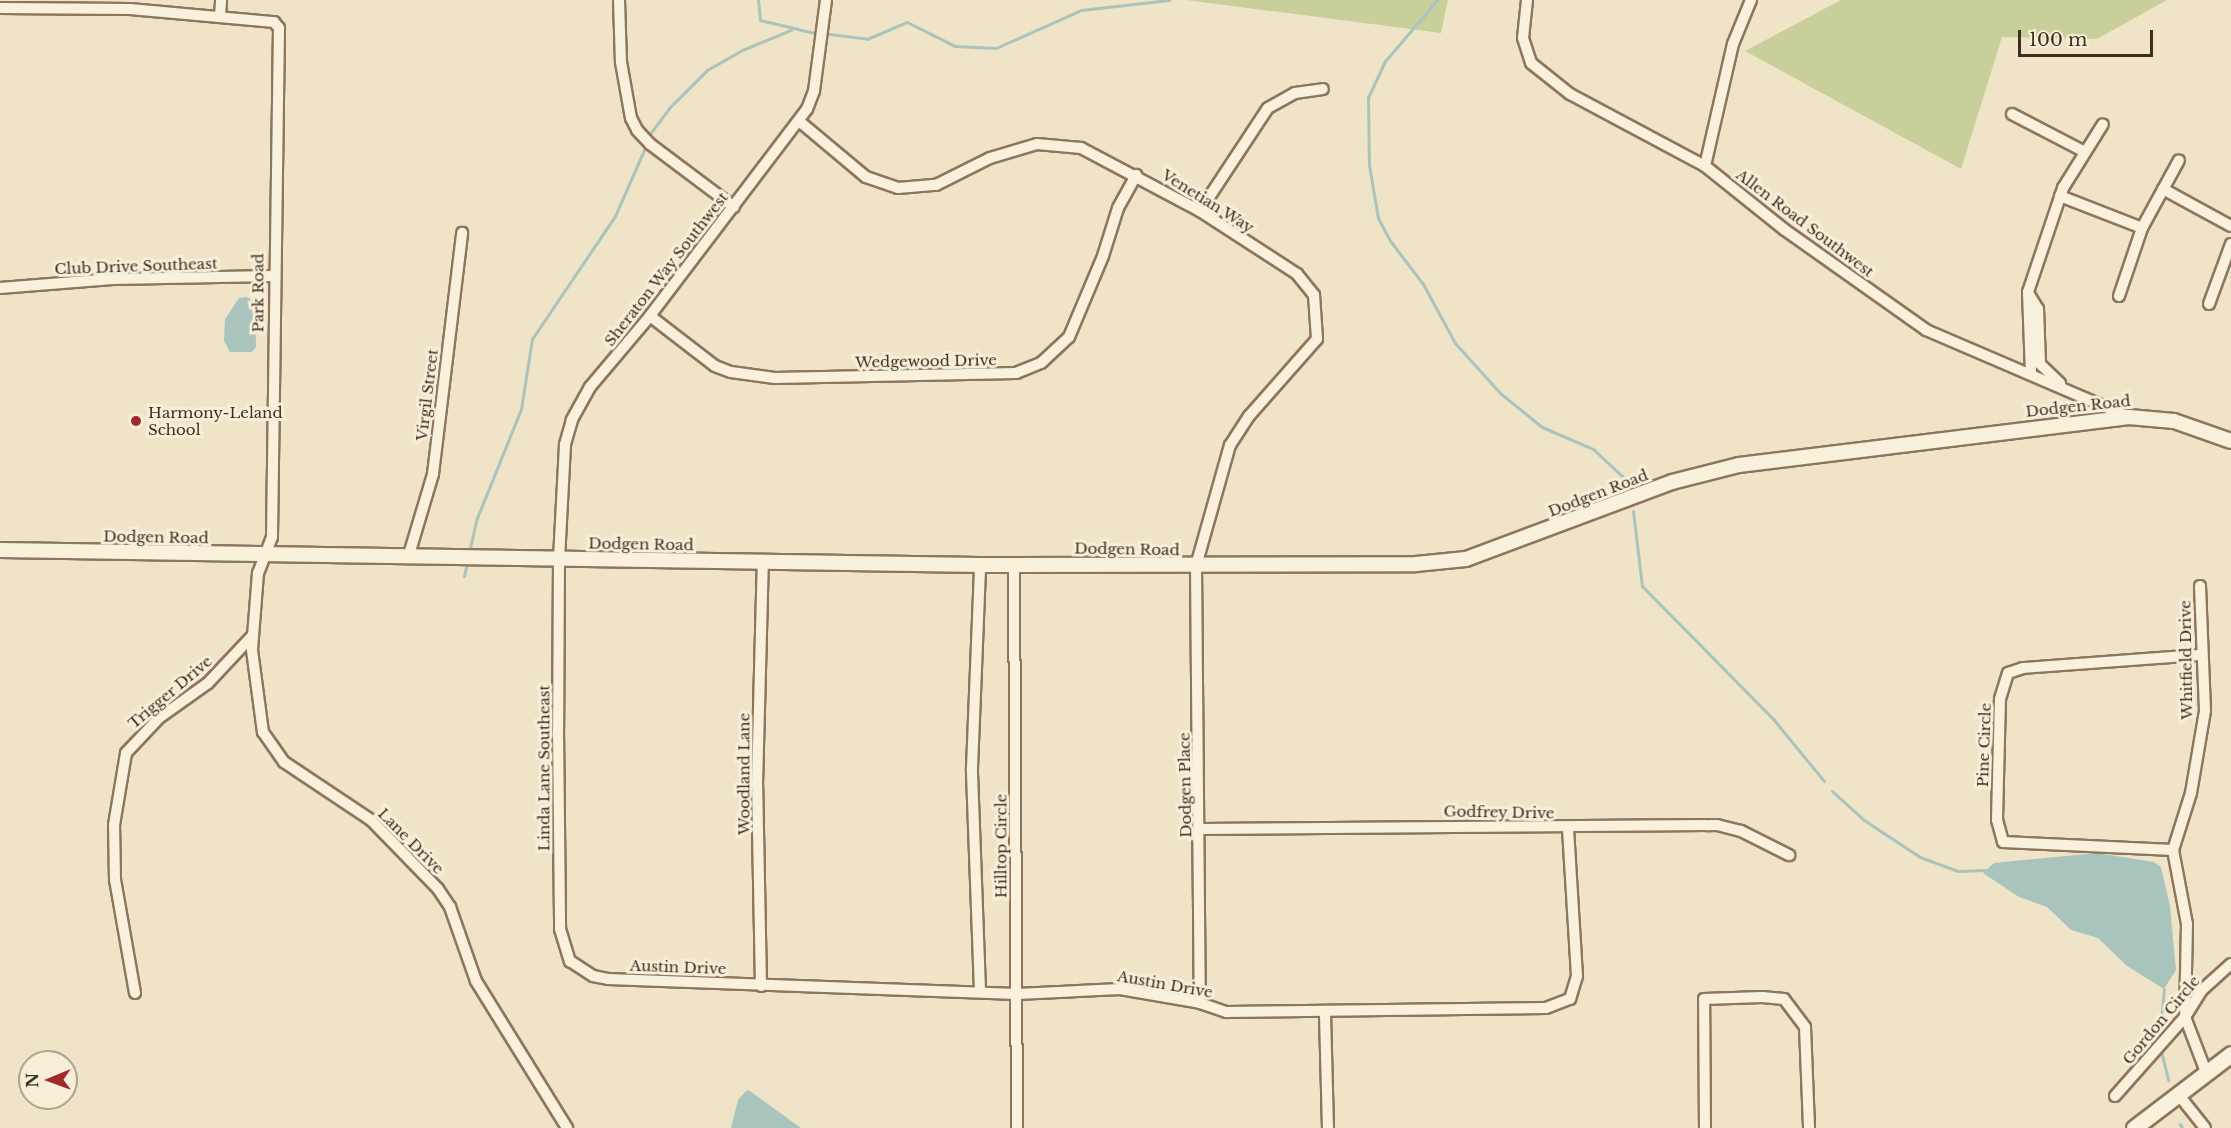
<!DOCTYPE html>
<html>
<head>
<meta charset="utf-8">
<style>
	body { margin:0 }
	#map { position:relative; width:2231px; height:1128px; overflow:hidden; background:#f0e4c8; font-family:"Libre Baskerville",serif }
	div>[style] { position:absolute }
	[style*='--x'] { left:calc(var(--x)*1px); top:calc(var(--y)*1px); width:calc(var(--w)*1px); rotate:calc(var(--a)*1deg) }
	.green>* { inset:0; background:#c9cf9b }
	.water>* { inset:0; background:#a9c4bc }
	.stream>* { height:3px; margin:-1.5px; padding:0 1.5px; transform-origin:1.5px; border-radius:1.5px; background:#a9c4bc }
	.roads { filter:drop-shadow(2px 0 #8d765c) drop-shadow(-2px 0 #8d765c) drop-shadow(0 2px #8d765c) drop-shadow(0 -2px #8d765c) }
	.minor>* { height:10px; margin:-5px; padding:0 5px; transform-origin:5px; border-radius:5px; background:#faf1dc }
	.tertiary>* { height:14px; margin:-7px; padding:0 7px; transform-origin:7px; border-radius:7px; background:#faf1dc }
	.secondary>* { height:15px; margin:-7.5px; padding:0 7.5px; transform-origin:7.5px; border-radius:7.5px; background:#faf1dc }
	.dots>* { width:16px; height:16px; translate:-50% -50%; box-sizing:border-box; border:3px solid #f7eed8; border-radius:50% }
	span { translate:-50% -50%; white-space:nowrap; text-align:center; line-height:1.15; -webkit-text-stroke:6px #f7eed8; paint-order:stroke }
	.street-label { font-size:15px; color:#3d2e20 }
	.poi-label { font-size:15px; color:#3d2e20 }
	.left { translate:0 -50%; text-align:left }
	.north { position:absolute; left:18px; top:1050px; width:60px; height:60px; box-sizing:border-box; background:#f7eed8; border:2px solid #ada18e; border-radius:50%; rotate:269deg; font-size:16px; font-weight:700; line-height:24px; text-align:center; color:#3d2e20 }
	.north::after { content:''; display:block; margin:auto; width:21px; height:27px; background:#9e2a2b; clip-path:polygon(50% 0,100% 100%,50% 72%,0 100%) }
	.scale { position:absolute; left:2018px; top:30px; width:135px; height:27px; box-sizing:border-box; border:3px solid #3d2e20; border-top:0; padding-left:8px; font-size:18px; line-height:21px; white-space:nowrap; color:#3d2e20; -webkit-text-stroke:4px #f7eed8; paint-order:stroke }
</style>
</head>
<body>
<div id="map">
	<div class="green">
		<div style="clip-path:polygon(1186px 0,1448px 0,1441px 33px)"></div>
		<div style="clip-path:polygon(1841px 0,2167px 0,2097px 39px,2002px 37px,1961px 169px,1745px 51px)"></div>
	</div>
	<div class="water">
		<div style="clip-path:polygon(239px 298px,247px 297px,255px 303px,256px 347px,252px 352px,230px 352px,224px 341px,225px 319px)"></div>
		<div style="clip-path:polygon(2097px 853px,2154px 862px,2161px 867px,2170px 906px,2176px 970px,2164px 989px,2127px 966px,2098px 938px,2071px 930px,2047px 907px,2019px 897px,1983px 873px,1994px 863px)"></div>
		<div style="clip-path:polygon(747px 1090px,750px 1091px,801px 1128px,731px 1128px,738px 1100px)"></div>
	</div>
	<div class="stream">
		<div style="--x:758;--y:0;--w:20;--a:84"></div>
		<div style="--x:760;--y:20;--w:56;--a:13.5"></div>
		<div style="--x:1437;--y:0;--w:80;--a:130.4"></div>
		<div style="--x:1385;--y:61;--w:40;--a:115"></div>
		<div style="--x:1368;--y:97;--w:68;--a:89.2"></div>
		<div style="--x:1369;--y:165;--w:54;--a:80.4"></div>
		<div style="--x:1378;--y:218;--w:27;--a:62"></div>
		<div style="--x:1391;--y:242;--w:53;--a:52.7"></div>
		<div style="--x:1423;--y:284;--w:67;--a:61.5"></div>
		<div style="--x:1455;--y:343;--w:67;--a:48"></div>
		<div style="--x:1500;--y:393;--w:54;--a:39"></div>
		<div style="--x:1542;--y:427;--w:56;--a:23.3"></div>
		<div style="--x:1593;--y:449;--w:57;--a:42.9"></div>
		<div style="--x:829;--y:34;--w:38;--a:7"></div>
		<div style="--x:867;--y:39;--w:43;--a:-23"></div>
		<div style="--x:907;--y:22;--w:54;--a:26.6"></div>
		<div style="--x:955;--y:46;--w:41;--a:2.8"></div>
		<div style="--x:996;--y:48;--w:93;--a:-24.1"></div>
		<div style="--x:1081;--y:10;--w:89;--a:-6.5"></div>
		<div style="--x:649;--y:135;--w:34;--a:-53"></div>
		<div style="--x:669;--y:108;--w:54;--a:-45"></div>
		<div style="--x:707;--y:70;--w:40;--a:-29.7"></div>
		<div style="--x:742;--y:50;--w:53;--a:-22.2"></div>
		<div style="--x:1633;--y:511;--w:76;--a:83.2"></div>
		<div style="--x:1642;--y:586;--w:188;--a:45.4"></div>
		<div style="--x:1774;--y:720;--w:79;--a:50.7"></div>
		<div style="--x:469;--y:552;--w:35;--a:-77"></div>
		<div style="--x:477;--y:518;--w:118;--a:-68"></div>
		<div style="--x:521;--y:409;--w:71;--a:-81.1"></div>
		<div style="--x:532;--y:339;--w:148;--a:-56"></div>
		<div style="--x:615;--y:216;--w:72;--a:-66.3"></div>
		<div style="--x:464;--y:576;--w:9;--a:-77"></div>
		<div style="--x:1832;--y:791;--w:43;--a:42.2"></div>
		<div style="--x:1864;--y:820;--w:67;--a:33.5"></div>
		<div style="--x:1920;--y:857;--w:40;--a:20.2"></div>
		<div style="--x:1958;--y:871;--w:27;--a:-2"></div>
		<div style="--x:2160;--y:1031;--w:42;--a:-84.6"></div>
		<div style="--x:2161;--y:1051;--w:30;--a:76"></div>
		<div style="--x:2180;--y:1124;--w:4;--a:63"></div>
	</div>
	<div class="roads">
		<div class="minor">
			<div style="--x:619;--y:0;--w:62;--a:88.2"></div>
			<div style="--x:621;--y:62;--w:57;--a:79.9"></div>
			<div style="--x:631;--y:118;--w:13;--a:63"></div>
			<div style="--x:637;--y:130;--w:19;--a:47"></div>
			<div style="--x:650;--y:144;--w:105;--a:36.9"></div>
			<div style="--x:826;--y:0;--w:92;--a:97.5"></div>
			<div style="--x:814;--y:91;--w:19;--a:111"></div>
			<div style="--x:807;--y:109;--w:260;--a:127.2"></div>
			<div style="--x:650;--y:316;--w:93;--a:130.2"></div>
			<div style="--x:590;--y:387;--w:38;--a:119"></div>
			<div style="--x:572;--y:420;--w:26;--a:106"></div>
			<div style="--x:565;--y:445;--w:115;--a:93"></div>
			<div style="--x:559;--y:560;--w:169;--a:90.3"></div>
			<div style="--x:558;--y:729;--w:200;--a:89.4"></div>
			<div style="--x:560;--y:929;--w:34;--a:73"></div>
			<div style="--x:570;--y:961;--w:27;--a:33"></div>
			<div style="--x:593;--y:976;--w:15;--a:11"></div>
			<div style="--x:608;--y:979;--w:409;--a:2.1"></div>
			<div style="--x:1017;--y:994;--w:103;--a:-2.8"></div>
			<div style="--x:1120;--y:989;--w:81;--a:9.9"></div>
			<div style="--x:1200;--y:1003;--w:28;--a:19"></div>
			<div style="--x:1226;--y:1012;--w:320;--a:-0.7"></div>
			<div style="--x:1546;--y:1008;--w:26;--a:-21"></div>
			<div style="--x:1570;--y:999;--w:24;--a:-73"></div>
			<div style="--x:1577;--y:976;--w:148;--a:-93.5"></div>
			<div style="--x:1527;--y:0;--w:38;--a:96"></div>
			<div style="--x:1523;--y:38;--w:26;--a:72"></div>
			<div style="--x:1531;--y:63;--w:50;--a:38.5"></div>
			<div style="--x:1570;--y:94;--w:153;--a:28.1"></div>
			<div style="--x:1705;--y:166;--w:102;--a:38.7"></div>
			<div style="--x:1785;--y:230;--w:173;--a:35.3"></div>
			<div style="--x:1926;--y:330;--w:221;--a:23.2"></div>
			<div style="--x:0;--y:8;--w:130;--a:0.4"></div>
			<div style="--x:130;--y:9;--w:145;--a:5.2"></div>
			<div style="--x:274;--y:22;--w:8;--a:50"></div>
			<div style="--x:279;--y:28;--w:509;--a:90.79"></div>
			<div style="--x:272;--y:537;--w:39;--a:111"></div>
			<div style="--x:258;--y:573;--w:77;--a:94.5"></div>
			<div style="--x:252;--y:650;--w:83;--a:82.4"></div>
			<div style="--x:263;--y:732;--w:37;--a:55"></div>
			<div style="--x:284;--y:762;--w:105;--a:33.7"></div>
			<div style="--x:371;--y:820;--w:96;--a:45.8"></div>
			<div style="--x:438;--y:889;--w:22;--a:56"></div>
			<div style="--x:450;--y:907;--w:78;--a:70.6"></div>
			<div style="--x:476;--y:981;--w:173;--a:58.2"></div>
			<div style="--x:220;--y:16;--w:16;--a:-86"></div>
			<div style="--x:2012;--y:114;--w:82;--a:27.5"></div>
			<div style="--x:799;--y:121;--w:87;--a:39.9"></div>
			<div style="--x:866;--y:177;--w:34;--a:19"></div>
			<div style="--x:898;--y:188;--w:38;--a:-5"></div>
			<div style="--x:936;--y:185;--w:60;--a:-26.6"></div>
			<div style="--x:990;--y:158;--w:49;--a:-16.6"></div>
			<div style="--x:1037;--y:144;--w:44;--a:5.2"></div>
			<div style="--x:1081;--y:148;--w:135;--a:27.9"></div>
			<div style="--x:1200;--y:211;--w:116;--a:33"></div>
			<div style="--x:1297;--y:274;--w:27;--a:51"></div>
			<div style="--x:1314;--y:295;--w:44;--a:86.1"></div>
			<div style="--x:1317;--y:339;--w:103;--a:131.4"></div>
			<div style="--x:1249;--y:416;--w:35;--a:123"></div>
			<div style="--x:1230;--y:445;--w:126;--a:105.7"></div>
			<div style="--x:1196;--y:566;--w:437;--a:89.5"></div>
			<div style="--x:1705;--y:166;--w:125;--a:-77.1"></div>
			<div style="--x:1733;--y:44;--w:48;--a:-67.8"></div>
			<div style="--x:2163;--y:189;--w:77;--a:28.6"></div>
			<div style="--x:2060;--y:196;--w:88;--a:21.3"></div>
			<div style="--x:1200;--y:211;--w:123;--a:-56.6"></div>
			<div style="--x:1268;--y:108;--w:31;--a:-29"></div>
			<div style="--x:1295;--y:93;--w:28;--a:-8"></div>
			<div style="--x:0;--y:288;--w:113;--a:-4.6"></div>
			<div style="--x:113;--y:279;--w:160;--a:-1.1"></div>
			<div style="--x:2028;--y:293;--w:19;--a:58"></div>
			<div style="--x:2038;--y:309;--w:55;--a:87.9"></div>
			<div style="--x:2040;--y:364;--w:28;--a:44"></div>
			<div style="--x:2119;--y:296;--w:72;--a:-71.3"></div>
			<div style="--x:2142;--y:228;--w:77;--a:-61.4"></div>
			<div style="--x:2209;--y:304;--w:64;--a:-69.9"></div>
			<div style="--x:650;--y:316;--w:82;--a:37.6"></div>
			<div style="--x:715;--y:366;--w:17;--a:21"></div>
			<div style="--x:731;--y:372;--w:44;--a:7.8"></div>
			<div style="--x:775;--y:378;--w:241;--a:-1.2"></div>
			<div style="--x:1016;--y:373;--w:27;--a:-22"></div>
			<div style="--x:1041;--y:363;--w:38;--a:-43"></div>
			<div style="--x:1069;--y:337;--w:88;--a:-67.2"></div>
			<div style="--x:1103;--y:256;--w:50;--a:-72.6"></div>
			<div style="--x:1118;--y:208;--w:38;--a:-61"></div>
			<div style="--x:2031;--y:374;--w:82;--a:-92.1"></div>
			<div style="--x:2028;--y:292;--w:110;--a:-71.4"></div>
			<div style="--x:2063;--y:188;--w:75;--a:-58"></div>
			<div style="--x:408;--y:558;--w:88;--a:-73.4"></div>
			<div style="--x:433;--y:474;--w:243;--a:-83.1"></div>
			<div style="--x:1014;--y:564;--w:564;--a:89.7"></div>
			<div style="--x:2200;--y:586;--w:125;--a:87.7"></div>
			<div style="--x:2205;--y:711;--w:83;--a:99.7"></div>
			<div style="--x:2191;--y:793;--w:60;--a:107.5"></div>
			<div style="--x:2173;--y:850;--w:75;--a:79.3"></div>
			<div style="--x:2187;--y:924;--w:93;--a:91.2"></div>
			<div style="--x:2185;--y:1017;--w:59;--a:69.1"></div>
			<div style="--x:1201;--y:829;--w:516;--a:-0.44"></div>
			<div style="--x:1717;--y:825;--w:25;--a:14"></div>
			<div style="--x:1741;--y:831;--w:54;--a:26.6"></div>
			<div style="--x:2173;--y:850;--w:170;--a:-177.3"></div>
			<div style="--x:2003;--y:842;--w:23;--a:-105"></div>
			<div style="--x:1997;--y:820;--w:121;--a:-88.6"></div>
			<div style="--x:2000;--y:699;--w:27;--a:-73"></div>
			<div style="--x:2008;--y:673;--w:16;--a:-18"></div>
			<div style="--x:2023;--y:668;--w:178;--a:-4.2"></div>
			<div style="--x:761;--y:986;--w:201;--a:-91.1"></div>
			<div style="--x:757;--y:785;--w:223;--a:-88.5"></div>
			<div style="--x:980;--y:991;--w:223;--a:-92.1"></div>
			<div style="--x:972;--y:768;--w:203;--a:-87.7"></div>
			<div style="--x:135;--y:993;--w:115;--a:-100"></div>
			<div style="--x:115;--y:880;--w:55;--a:-91"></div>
			<div style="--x:114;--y:825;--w:73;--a:-80.5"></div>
			<div style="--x:126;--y:753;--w:48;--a:-46.7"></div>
			<div style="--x:159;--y:718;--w:60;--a:-35.5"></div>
			<div style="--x:208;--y:683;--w:66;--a:-46.8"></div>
			<div style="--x:1325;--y:1014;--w:114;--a:88.5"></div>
			<div style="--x:2178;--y:1094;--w:43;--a:51.5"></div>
			<div style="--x:2115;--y:1096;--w:106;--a:-48.5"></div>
			<div style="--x:2185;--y:1017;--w:32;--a:-58"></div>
			<div style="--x:2202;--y:990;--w:39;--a:-42"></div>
			<div style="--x:1705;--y:1128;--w:129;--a:-90.4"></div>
			<div style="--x:1704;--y:999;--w:58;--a:-2"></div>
			<div style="--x:1762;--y:997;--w:22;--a:5"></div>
			<div style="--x:1784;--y:999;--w:35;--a:53"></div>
			<div style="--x:1805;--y:1027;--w:101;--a:87.7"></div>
		</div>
		<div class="tertiary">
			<div style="--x:0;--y:550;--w:980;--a:0.88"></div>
			<div style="--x:980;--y:565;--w:436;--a:-0.1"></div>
			<div style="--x:1416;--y:564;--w:50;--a:-5.7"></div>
			<div style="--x:1466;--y:559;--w:220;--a:-20.5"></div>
			<div style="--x:1672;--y:482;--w:69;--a:-14.2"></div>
			<div style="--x:1739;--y:465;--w:393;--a:-7"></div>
			<div style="--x:2129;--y:417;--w:45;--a:5.1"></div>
			<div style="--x:2174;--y:421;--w:60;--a:19.3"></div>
		</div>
		<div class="secondary">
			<div style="--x:2134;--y:1128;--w:122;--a:-37.3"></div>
		</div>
	</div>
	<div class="dots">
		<div style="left:136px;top:421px;background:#9e2a2b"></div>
	</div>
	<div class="street-label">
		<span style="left:1208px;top:201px;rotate:32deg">Venetian Way</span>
		<span style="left:1805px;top:223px;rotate:37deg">Allen Road Southwest</span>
		<span style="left:136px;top:266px;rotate:-2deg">Club Drive Southeast</span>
		<span style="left:666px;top:269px;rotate:-52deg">Sheraton Way Southwest</span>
		<span style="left:258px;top:293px;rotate:-90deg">Park Road</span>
		<span style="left:926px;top:361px;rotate:-1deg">Wedgewood Drive</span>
		<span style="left:427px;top:395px;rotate:-83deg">Virgil Street</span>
		<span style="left:2078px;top:406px;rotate:-6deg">Dodgen Road</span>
		<span style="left:1598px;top:493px;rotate:-21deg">Dodgen Road</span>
		<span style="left:156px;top:537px;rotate:1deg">Dodgen Road</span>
		<span style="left:641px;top:544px;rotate:1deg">Dodgen Road</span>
		<span style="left:1127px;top:549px;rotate:1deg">Dodgen Road</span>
		<span style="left:2186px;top:660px;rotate:-91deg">Whitfield Drive</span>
		<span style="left:170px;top:692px;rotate:-40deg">Trigger Drive</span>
		<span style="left:1984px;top:745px;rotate:-88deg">Pine Circle</span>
		<span style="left:544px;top:768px;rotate:-90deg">Linda Lane Southeast</span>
		<span style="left:744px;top:774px;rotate:-90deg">Woodland Lane</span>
		<span style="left:1185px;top:785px;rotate:-91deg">Dodgen Place</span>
		<span style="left:1499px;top:812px;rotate:1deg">Godfrey Drive</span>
		<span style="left:411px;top:841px;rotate:45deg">Lane Drive</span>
		<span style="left:1001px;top:846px;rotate:-90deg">Hilltop Circle</span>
		<span style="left:678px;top:967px;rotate:2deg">Austin Drive</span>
		<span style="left:1165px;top:984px;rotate:10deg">Austin Drive</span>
		<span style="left:2161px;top:1020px;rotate:-50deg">Gordon Circle</span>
	</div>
	<div class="poi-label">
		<span class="left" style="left:148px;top:421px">Harmony-Leland<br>School</span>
	</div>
	<div class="north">N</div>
	<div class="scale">100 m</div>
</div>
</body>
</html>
